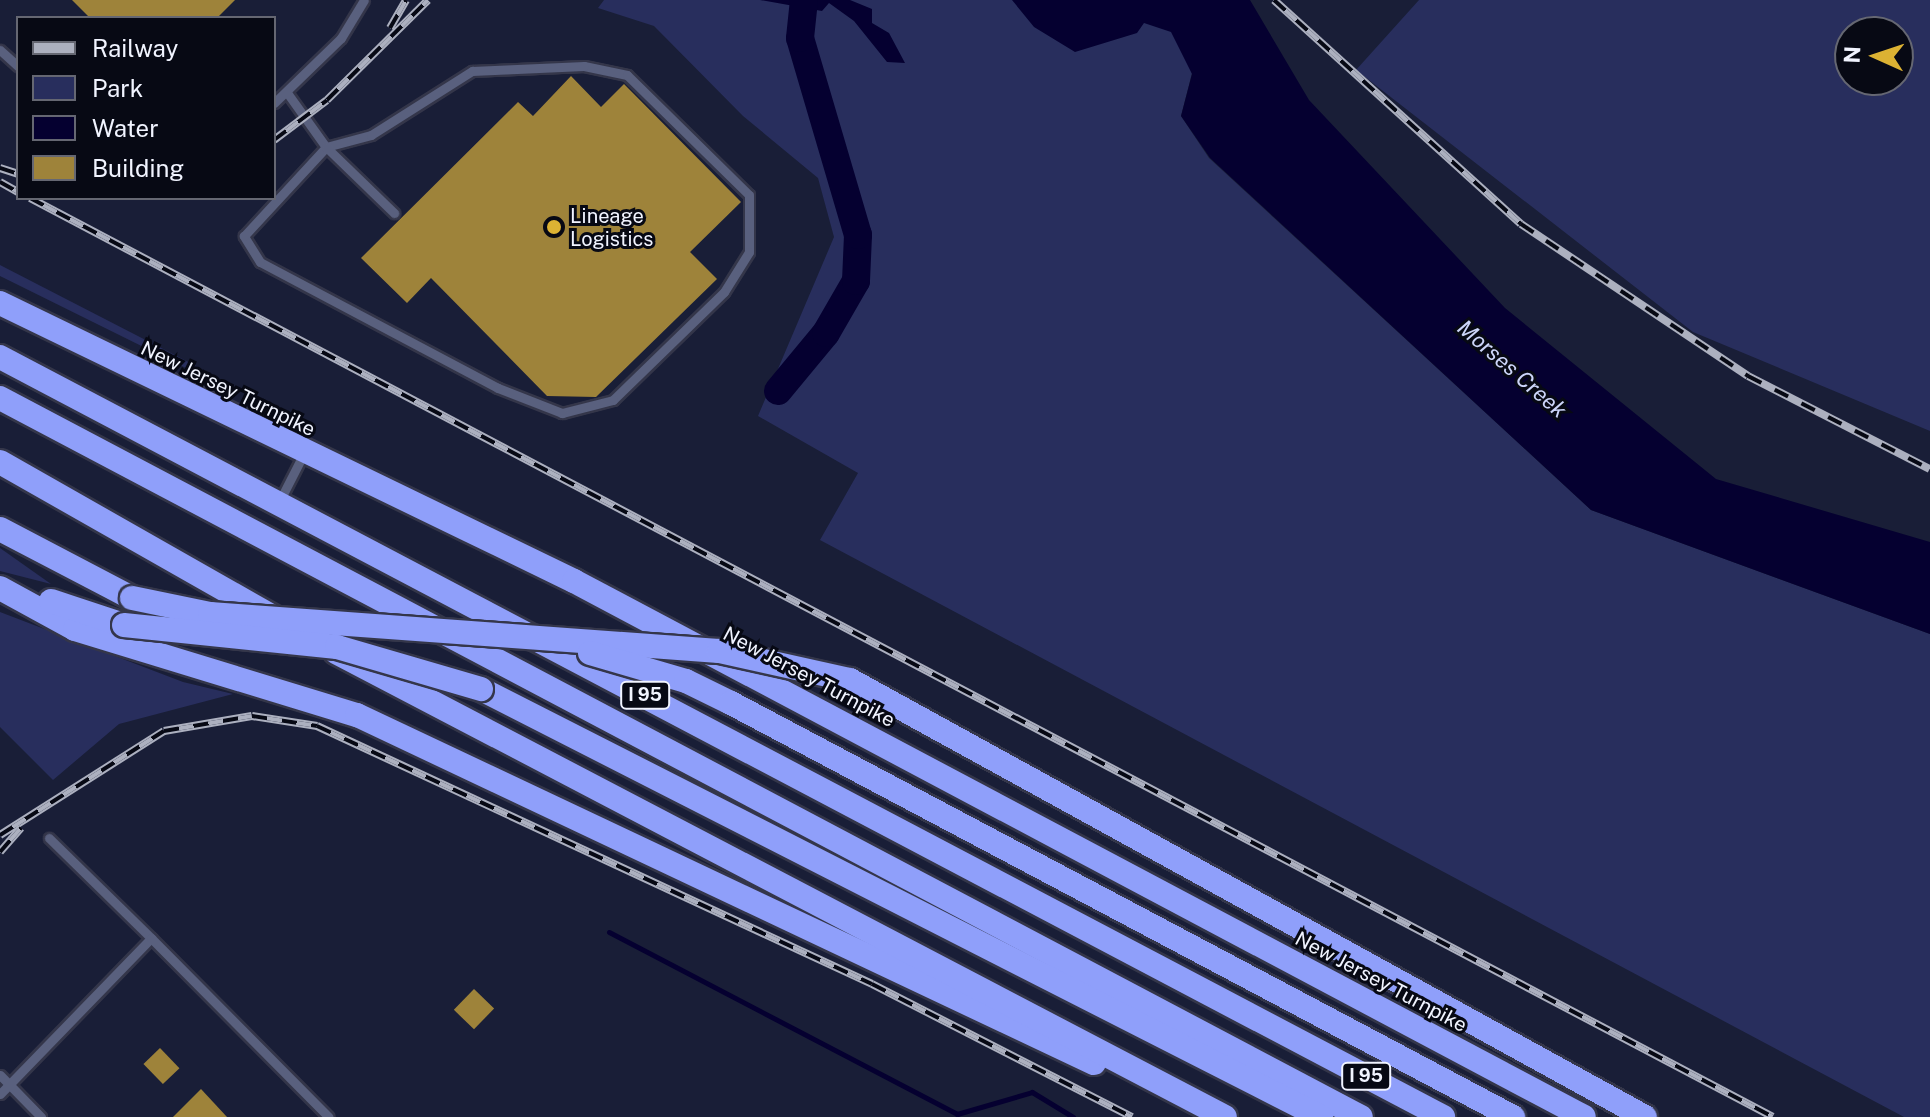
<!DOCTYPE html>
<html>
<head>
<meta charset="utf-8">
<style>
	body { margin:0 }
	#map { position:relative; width:1930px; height:1117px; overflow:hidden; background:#191e37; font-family:"Public Sans",sans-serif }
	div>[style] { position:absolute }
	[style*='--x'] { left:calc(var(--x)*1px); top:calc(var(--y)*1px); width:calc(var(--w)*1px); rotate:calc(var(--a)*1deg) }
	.green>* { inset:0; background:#282e5d }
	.water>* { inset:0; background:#050030 }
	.stream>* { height:5px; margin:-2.5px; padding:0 2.5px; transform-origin:2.5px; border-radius:2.5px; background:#050030 }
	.river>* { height:28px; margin:-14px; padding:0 14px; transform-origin:14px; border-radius:14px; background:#050030 }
	.building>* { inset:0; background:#9e833a; transform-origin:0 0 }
	.roads { filter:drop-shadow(2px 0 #34364a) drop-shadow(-2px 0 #34364a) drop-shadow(0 2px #34364a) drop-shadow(0 -2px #34364a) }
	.service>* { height:9px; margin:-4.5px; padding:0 4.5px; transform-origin:4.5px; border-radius:4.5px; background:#59607e }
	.motorway>* { height:24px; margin:-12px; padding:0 12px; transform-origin:12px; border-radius:12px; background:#8f9ffa }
	.rail>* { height:8px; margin-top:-4px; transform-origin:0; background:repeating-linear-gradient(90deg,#070914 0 15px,#acb0bf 0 30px); box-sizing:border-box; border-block:2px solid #acb0bf }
	.bridges { filter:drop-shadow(2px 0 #34364a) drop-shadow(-2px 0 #34364a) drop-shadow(0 2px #34364a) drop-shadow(0 -2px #34364a) }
	.motorway-bridge>* { height:24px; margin:-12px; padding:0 12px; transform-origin:12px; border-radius:12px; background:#8f9ffa }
	.dots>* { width:22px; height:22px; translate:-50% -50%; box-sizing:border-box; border:4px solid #070914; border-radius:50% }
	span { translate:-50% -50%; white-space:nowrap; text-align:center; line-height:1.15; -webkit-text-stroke:6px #070914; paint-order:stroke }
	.shield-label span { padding:2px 6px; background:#070914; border:2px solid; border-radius:6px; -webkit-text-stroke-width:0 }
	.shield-label { font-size:18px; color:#f1f4ff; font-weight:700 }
	.poi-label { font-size:20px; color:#f1f4ff }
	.left { translate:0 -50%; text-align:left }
	.street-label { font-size:20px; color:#f1f4ff }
	.water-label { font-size:22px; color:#ccd5f9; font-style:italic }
	.legend { position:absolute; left:16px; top:16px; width:260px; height:184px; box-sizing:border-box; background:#070914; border:2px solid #656772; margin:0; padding:10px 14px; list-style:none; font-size:24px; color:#f1f4ff }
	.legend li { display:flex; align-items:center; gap:16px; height:40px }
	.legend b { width:40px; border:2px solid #656772 }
	.north { position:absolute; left:1834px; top:16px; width:80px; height:80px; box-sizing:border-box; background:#070914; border:2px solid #656772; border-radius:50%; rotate:273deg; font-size:22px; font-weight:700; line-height:32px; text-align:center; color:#f1f4ff }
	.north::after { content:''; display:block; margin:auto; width:28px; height:36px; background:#dcb233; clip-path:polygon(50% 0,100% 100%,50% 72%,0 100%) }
</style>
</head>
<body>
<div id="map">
	<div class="green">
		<div style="clip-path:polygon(604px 0,1168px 0,1192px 73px,1181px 116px,1209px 158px,1591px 510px,1930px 634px,1930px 1117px,1904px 1117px,820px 540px,858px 473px,758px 416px,834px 237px,818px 178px,743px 116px,654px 26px,598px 8px)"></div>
		<div style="clip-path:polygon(evenodd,1419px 0,1930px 0,1930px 431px,1693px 332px,1356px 70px,1419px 0,1898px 32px,1898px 80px,1850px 80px,1850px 32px,1898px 32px)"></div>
		<div style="clip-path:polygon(0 265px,200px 368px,194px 372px,0 276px)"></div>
		<div style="clip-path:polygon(0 548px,51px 584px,0 571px)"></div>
		<div style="clip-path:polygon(0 612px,183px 682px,233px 694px,119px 724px,53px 780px,0 727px)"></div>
	</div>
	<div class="water">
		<div style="clip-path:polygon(760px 0,850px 0,872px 9px,872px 23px,889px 33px,905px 63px,887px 62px,854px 21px,829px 3px,822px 11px)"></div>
		<div style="clip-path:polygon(1012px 0,1250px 0,1309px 100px,1505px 308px,1716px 479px,1930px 542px,1930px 634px,1591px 510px,1210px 158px,1181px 116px,1192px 74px,1171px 32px,1144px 23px,1137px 33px,1075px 52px,1034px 27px)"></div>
	</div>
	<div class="stream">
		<div style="--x:609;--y:932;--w:393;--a:27.6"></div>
		<div style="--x:957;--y:1114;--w:78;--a:-16.3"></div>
		<div style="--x:1032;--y:1092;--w:48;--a:31.4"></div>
	</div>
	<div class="river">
		<div style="--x:778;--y:391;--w:75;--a:-50.4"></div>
		<div style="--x:826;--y:333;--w:60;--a:-60"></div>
		<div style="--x:856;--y:281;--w:46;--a:-87.5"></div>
		<div style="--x:858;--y:235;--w:205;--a:-106.4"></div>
		<div style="--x:800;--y:38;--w:38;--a:-84"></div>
	</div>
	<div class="building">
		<div style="clip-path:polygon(72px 0,235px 0,217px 18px,90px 18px)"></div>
		<div style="clip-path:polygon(571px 76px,601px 107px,624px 84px,741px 202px,690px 252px,717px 279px,596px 397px,547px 396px,431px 278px,407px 303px,361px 258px,518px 102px,533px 116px)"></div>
		<div style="left:474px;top:989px;width:28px;height:29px;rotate:44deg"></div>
		<div style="left:160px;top:1048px;width:28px;height:23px;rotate:46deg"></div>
		<div style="clip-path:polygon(201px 1089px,227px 1117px,173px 1117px)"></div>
	</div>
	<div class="roads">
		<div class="service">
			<div style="--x:0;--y:50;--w:24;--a:42"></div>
			<div style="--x:584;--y:66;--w:44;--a:11.8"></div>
			<div style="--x:627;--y:75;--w:171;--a:44.5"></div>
			<div style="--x:749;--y:195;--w:57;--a:90"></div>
			<div style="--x:749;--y:252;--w:47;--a:122"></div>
			<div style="--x:724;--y:292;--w:155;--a:135.8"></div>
			<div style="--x:613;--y:400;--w:53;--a:165.7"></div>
			<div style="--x:562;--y:413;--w:69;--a:-158.7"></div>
			<div style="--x:498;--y:388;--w:269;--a:-152.1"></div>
			<div style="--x:260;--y:262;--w:31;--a:-122"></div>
			<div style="--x:244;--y:236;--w:121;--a:-47.3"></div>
			<div style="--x:326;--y:147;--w:47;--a:-14.9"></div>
			<div style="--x:371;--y:135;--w:120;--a:-32.4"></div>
			<div style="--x:472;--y:71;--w:112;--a:-2.6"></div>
			<div style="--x:288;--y:94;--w:65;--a:54.4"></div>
			<div style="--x:326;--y:147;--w:95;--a:44.1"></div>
			<div style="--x:274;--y:103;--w:93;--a:-44.1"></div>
			<div style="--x:341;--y:38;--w:44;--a:-58.8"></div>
			<div style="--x:278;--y:504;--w:57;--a:-63"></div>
			<div style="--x:49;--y:838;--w:143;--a:44.4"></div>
			<div style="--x:0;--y:1075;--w:59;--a:45.7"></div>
			<div style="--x:0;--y:1094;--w:217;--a:-45.9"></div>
			<div style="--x:151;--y:938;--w:252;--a:45.2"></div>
		</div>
		<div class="motorway">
			<div style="--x:0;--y:303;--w:638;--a:25.84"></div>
			<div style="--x:574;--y:581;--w:1143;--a:27.95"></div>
			<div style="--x:0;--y:357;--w:1631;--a:27.77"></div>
			<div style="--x:0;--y:398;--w:1539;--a:27.85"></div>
			<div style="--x:0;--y:462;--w:322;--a:29.6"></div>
			<div style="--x:0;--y:529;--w:149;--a:27.6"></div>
			<div style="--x:0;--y:588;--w:85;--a:28.7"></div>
			<div style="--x:75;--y:629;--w:295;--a:17"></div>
			<div style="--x:357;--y:715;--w:815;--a:25.28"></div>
			<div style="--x:51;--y:601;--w:77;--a:18.2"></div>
			<div style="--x:336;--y:652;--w:1003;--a:27.61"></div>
			<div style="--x:481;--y:689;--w:943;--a:27"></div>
		</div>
	</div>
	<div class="rail">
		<div style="--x:1274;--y:0;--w:333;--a:42.2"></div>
		<div style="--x:1521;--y:224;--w:273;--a:33.8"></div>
		<div style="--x:1748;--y:376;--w:204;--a:27.1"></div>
		<div style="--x:390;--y:28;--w:32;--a:-60"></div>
		<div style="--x:274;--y:140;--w:66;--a:-37"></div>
		<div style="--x:327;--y:100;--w:142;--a:-44.7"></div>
		<div style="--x:0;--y:168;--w:19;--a:18"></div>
		<div style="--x:0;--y:182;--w:21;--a:29"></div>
		<div style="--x:30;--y:198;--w:1970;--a:27.8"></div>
		<div style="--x:0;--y:835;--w:194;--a:-32.4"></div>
		<div style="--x:164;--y:731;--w:89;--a:-9.7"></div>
		<div style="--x:252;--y:716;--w:66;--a:8.7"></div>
		<div style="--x:317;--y:726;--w:612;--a:24.93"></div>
		<div style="--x:872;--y:984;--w:292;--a:27.1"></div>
		<div style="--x:0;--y:852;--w:32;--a:-49"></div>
	</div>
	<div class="bridges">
		<div class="motorway-bridge">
			<div style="--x:132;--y:598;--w:80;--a:11.6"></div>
			<div style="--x:210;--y:614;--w:510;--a:4.16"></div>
			<div style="--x:719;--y:651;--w:134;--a:12.5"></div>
			<div style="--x:850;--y:680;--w:907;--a:28.8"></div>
			<div style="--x:124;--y:625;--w:214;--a:5.9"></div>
			<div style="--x:337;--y:647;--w:150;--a:16.3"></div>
			<div style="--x:590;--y:653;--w:100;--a:16.3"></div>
			<div style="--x:686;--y:681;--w:50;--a:26.1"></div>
			<div style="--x:731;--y:703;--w:885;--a:27.9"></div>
		</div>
	</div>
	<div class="dots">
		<div style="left:554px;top:227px;background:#dcb233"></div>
	</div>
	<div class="shield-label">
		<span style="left:645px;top:695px">I 95</span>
		<span style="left:1366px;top:1076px">I 95</span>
	</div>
	<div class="poi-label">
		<span class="left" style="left:570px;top:228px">Lineage<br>Logistics</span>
	</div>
	<div class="street-label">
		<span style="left:228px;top:389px;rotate:26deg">New Jersey Turnpike</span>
		<span style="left:809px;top:677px;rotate:28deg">New Jersey Turnpike</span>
		<span style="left:1381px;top:982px;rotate:28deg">New Jersey Turnpike</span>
	</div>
	<div class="water-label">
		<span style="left:1512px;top:369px;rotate:41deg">Morses Creek</span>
	</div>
	<ul class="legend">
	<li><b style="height:10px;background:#acb0bf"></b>Railway</li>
	<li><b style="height:22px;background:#282e5d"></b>Park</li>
	<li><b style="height:22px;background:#050030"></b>Water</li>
	<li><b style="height:22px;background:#9e833a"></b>Building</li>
	</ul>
	<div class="north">N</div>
</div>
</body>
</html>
